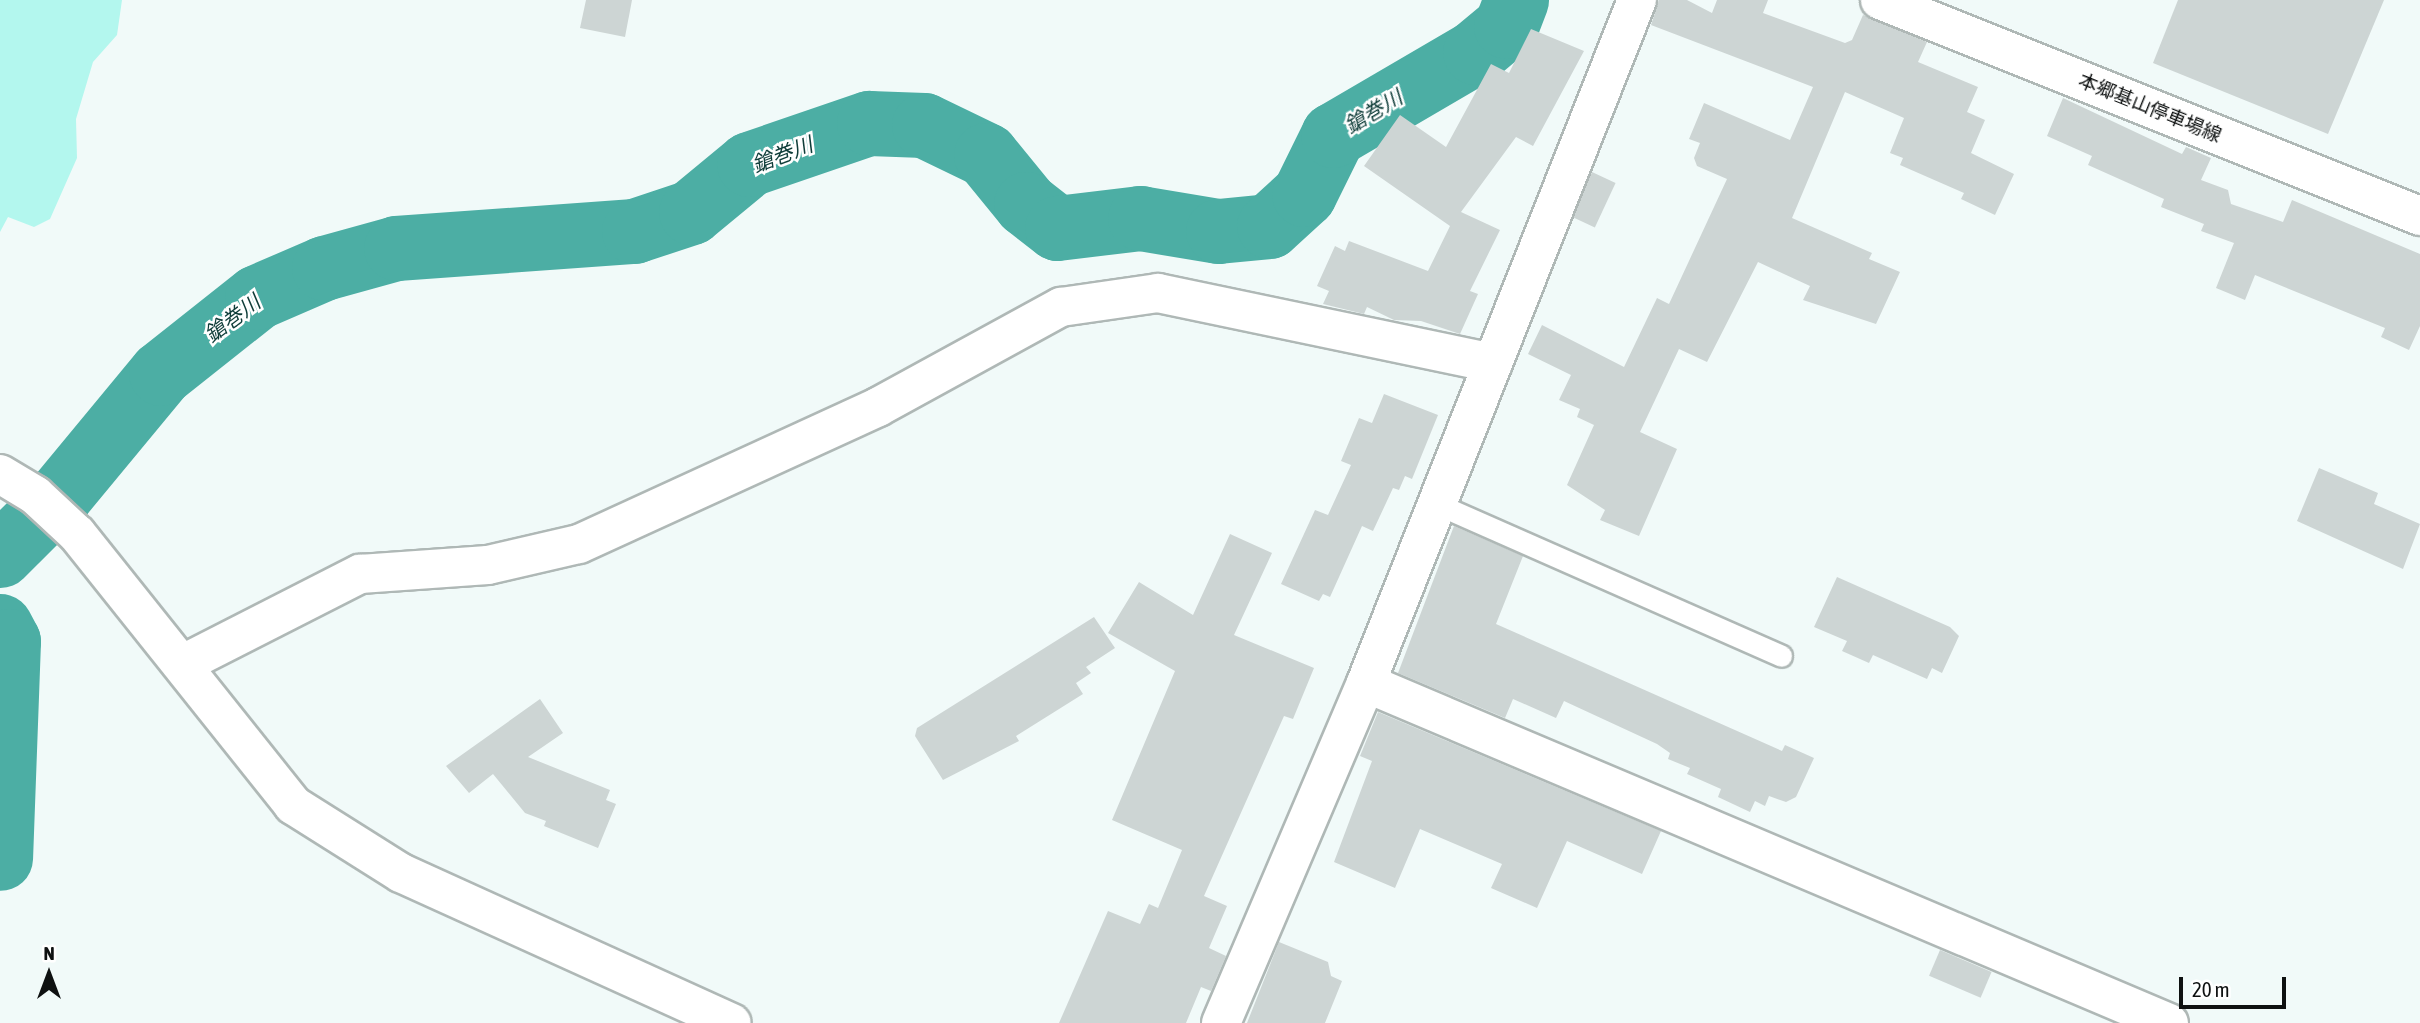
<!DOCTYPE html>
<html>
<head>
<meta charset="utf-8">
<style>
	body { margin:0 }
	#map { position:relative; width:2420px; height:1023px; overflow:hidden; background:#f1faf9; font-family:"Asap Condensed","Noto Sans JP",sans-serif }
	div>[style] { position:absolute }
	[style*='--x'] { left:calc(var(--x)*1px); top:calc(var(--y)*1px); width:calc(var(--w)*1px); rotate:calc(var(--a)*1deg) }
	.green>* { inset:0; background:#b3f7ee }
	.river>* { height:65px; margin:-32.5px; padding:0 32.5px; transform-origin:32.5px; border-radius:32.5px; background:#4caea4 }
	.building>* { inset:0; background:#cdd5d4; transform-origin:0 0 }
	.roads { filter:drop-shadow(2px 0 #afb8b6) drop-shadow(-2px 0 #afb8b6) drop-shadow(0 2px #afb8b6) drop-shadow(0 -2px #afb8b6) }
	.service>* { height:21px; margin:-10.5px; padding:0 10.5px; transform-origin:10.5px; border-radius:10.5px; background:#fff }
	.minor>* { height:38px; margin:-19px; padding:0 19px; transform-origin:19px; border-radius:19px; background:#fff }
	.tertiary>* { height:38px; margin:-19px; padding:0 19px; transform-origin:19px; border-radius:19px; background:#fff }
	.secondary>* { height:38px; margin:-19px; padding:0 19px; transform-origin:19px; border-radius:19px; background:#fff }
	span { translate:-50% -50%; white-space:nowrap; text-align:center; line-height:1.15; -webkit-text-stroke:5px #fff; paint-order:stroke }
	.street-label { font-size:19px; color:#0e1111 }
	.water-label { font-size:21px; color:#0f3d39; font-style:italic }
	.north { position:absolute; left:14px; top:939px; width:70px; height:70px; -webkit-text-stroke:5px #fff; paint-order:stroke; rotate:0deg; font-size:19px; font-weight:700; line-height:28px; text-align:center; color:#0e1111 }
	.north::after { content:''; display:block; margin:auto; width:24px; height:32px; background:#0e1111; clip-path:polygon(50% 0,100% 100%,50% 72%,0 100%) }
	.scale { position:absolute; left:2179px; top:977px; width:107px; height:32px; box-sizing:border-box; border:4px solid #0e1111; border-top:0; padding-left:9px; font-size:21px; line-height:24px; white-space:nowrap; color:#0e1111; -webkit-text-stroke:5px #fff; paint-order:stroke }
</style>
</head>
<body>
<div id="map">
	<div class="green">
		<div style="clip-path:polygon(0 0,122px 0,117px 35px,93px 62px,76px 119px,77px 158px,50px 219px,34px 227px,8px 217px,0 232px)"></div>
	</div>
	<div class="river">
		<div style="--x:0;--y:555;--w:85;--a:-45"></div>
		<div style="--x:60;--y:495;--w:158;--a:-50.4"></div>
		<div style="--x:161;--y:373;--w:122;--a:-38.4"></div>
		<div style="--x:257;--y:297;--w:73;--a:-23.4"></div>
		<div style="--x:324;--y:268;--w:75;--a:-15.5"></div>
		<div style="--x:396;--y:248;--w:239;--a:-4.1"></div>
		<div style="--x:634;--y:231;--w:60;--a:-18.4"></div>
		<div style="--x:691;--y:212;--w:75;--a:-39.6"></div>
		<div style="--x:749;--y:164;--w:127;--a:-18.9"></div>
		<div style="--x:869;--y:123;--w:55;--a:2.1"></div>
		<div style="--x:924;--y:125;--w:69;--a:25.8"></div>
		<div style="--x:986;--y:155;--w:63;--a:50.8"></div>
		<div style="--x:1026;--y:204;--w:39;--a:38"></div>
		<div style="--x:1057;--y:228;--w:84;--a:-6.9"></div>
		<div style="--x:1140;--y:218;--w:79;--a:9.5"></div>
		<div style="--x:1218;--y:231;--w:51;--a:-5.6"></div>
		<div style="--x:1269;--y:226;--w:47;--a:-42.4"></div>
		<div style="--x:1304;--y:194;--w:66;--a:-63.8"></div>
		<div style="--x:1333;--y:135;--w:164;--a:-30.3"></div>
		<div style="--x:1475;--y:52;--w:40;--a:-40"></div>
		<div style="--x:1506;--y:26;--w:28;--a:-69"></div>
		<div style="--x:0;--y:626;--w:17;--a:62"></div>
		<div style="--x:8;--y:641;--w:217;--a:92.1"></div>
	</div>
	<div class="building">
		<div style="clip-path:polygon(586px 0,632px 0,625px 37px,580px 28px)"></div>
		<div style="clip-path:polygon(1659px 0,1687px 0,1712px 13px,1717px 0,1768px 0,1763px 13px,1845px 43px,1852px 40px,1863px 15px,1927px 42px,1918px 62px,1978px 87px,1967px 112px,1985px 120px,1971px 153px,2014px 174px,1995px 215px,1961px 199px,1964px 193px,1900px 165px,1903px 158px,1890px 153px,1904px 118px,1845px 92px,1792px 218px,1872px 253px,1869px 259px,1900px 272px,1876px 324px,1803px 300px,1810px 286px,1758px 262px,1707px 362px,1679px 349px,1640px 432px,1677px 449px,1639px 536px,1600px 520px,1605px 510px,1567px 485px,1594px 425px,1577px 417px,1580px 409px,1559px 400px,1571px 375px,1528px 354px,1542px 325px,1624px 367px,1657px 298px,1669px 304px,1727px 179px,1697px 166px,1694px 158px,1700px 143px,1689px 139px,1704px 103px,1790px 140px,1813px 87px,1651px 25px)"></div>
		<div style="clip-path:polygon(2178px 0,2384px 0,2328px 134px,2153px 63px)"></div>
		<div style="clip-path:polygon(1531px 29px,1584px 51px,1533px 146px,1516px 137px,1461px 212px,1500px 230px,1470px 291px,1478px 294px,1460px 334px,1421px 321px,1394px 320px,1367px 307px,1364px 314px,1323px 304px,1329px 291px,1317px 286px,1335px 246px,1345px 251px,1349px 241px,1428px 271px,1450px 226px,1364px 166px,1400px 115px,1446px 147px,1491px 64px,1509px 73px)"></div>
		<div style="clip-path:polygon(2063px 98px,2182px 154px,2186px 147px,2211px 158px,2201px 180px,2228px 190px,2231px 204px,2283px 222px,2292px 200px,2420px 254px,2420px 326px,2409px 350px,2381px 337px,2385px 328px,2255px 275px,2245px 300px,2216px 288px,2234px 243px,2201px 231px,2204px 224px,2161px 207px,2164px 199px,2088px 165px,2092px 156px,2047px 136px)"></div>
		<div style="left:1592px;top:172px;width:26px;height:49px;rotate:25deg"></div>
		<div style="clip-path:polygon(1384px 394px,1438px 415px,1412px 479px,1405px 476px,1399px 490px,1393px 488px,1373px 531px,1362px 526px,1330px 597px,1323px 594px,1319px 601px,1281px 584px,1315px 510px,1328px 515px,1351px 465px,1341px 461px,1359px 418px,1372px 423px)"></div>
		<div style="clip-path:polygon(2319px 468px,2378px 493px,2374px 504px,2420px 524px,2403px 569px,2297px 521px)"></div>
		<div style="clip-path:polygon(1454px 526px,1523px 556px,1496px 624px,1782px 751px,1785px 745px,1814px 758px,1796px 797px,1786px 802px,1769px 796px,1765px 806px,1755px 801px,1750px 812px,1718px 797px,1721px 789px,1687px 774px,1690px 768px,1668px 759px,1670px 753px,1657px 744px,1564px 701px,1556px 718px,1513px 699px,1505px 718px,1398px 673px)"></div>
		<div style="clip-path:polygon(1230px 534px,1272px 553px,1234px 635px,1314px 668px,1293px 719px,1284px 716px,1204px 896px,1227px 906px,1209px 948px,1226px 956px,1211px 991px,1201px 987px,1186px 1023px,1059px 1023px,1108px 911px,1140px 924px,1149px 904px,1158px 908px,1182px 850px,1112px 820px,1175px 671px,1108px 633px,1139px 582px,1193px 615px)"></div>
		<div style="clip-path:polygon(1837px 577px,1950px 627px,1959px 636px,1942px 673px,1932px 668px,1927px 679px,1873px 655px,1869px 663px,1842px 651px,1847px 641px,1814px 627px)"></div>
		<div style="clip-path:polygon(1094px 617px,1115px 648px,1086px 667px,1091px 673px,1076px 683px,1083px 694px,1016px 736px,1019px 741px,943px 780px,915px 736px,917px 728px)"></div>
		<div style="clip-path:polygon(540px 699px,563px 733px,528px 757px,610px 790px,606px 800px,616px 804px,598px 848px,544px 826px,546px 821px,525px 813px,493px 774px,469px 793px,446px 766px)"></div>
		<div style="clip-path:polygon(1378px 712px,1661px 831px,1642px 874px,1567px 841px,1537px 908px,1491px 888px,1502px 864px,1420px 829px,1395px 888px,1334px 862px,1372px 761px,1360px 756px)"></div>
		<div style="clip-path:polygon(1279px 942px,1328px 962px,1331px 976px,1342px 981px,1325px 1023px,1247px 1023px)"></div>
		<div style="left:1940px;top:950px;width:56px;height:28px;rotate:23deg"></div>
	</div>
	<div class="roads">
		<div class="service">
			<div style="--x:1437;--y:504;--w:376;--a:23.8"></div>
		</div>
		<div class="minor">
			<div style="--x:183;--y:664;--w:199;--a:-27"></div>
			<div style="--x:360;--y:574;--w:128;--a:-4"></div>
			<div style="--x:488;--y:565;--w:93;--a:-13"></div>
			<div style="--x:579;--y:544;--w:329;--a:-24.6"></div>
			<div style="--x:878;--y:407;--w:209;--a:-28.7"></div>
			<div style="--x:1061;--y:307;--w:98;--a:-8.2"></div>
			<div style="--x:1158;--y:293;--w:342;--a:11.8"></div>
			<div style="--x:1366;--y:683;--w:872;--a:22.95"></div>
			<div style="--x:1221;--y:1023;--w:370;--a:-66.9"></div>
			<div style="--x:1366;--y:683;--w:735;--a:-68.36"></div>
		</div>
		<div class="tertiary">
			<div style="--x:0;--y:474;--w:41;--a:31"></div>
			<div style="--x:35;--y:495;--w:57;--a:42.9"></div>
			<div style="--x:77;--y:534;--w:347;--a:51.4"></div>
			<div style="--x:293;--y:805;--w:128;--a:32.2"></div>
			<div style="--x:401;--y:873;--w:363;--a:24.4"></div>
		</div>
		<div class="secondary">
			<div style="--x:1880;--y:0;--w:582;--a:21.8"></div>
		</div>
	</div>
	<div class="street-label">
		<span style="left:2150px;top:108px;rotate:22deg">本郷基山停車場線</span>
	</div>
	<div class="water-label">
		<span style="left:1373px;top:111px;rotate:-31deg">鎗巻川</span>
		<span style="left:782px;top:154px;rotate:-21deg">鎗巻川</span>
		<span style="left:232px;top:318px;rotate:-37deg">鎗巻川</span>
	</div>
	<div class="north">N</div>
	<div class="scale">20 m</div>
</div>
</body>
</html>
